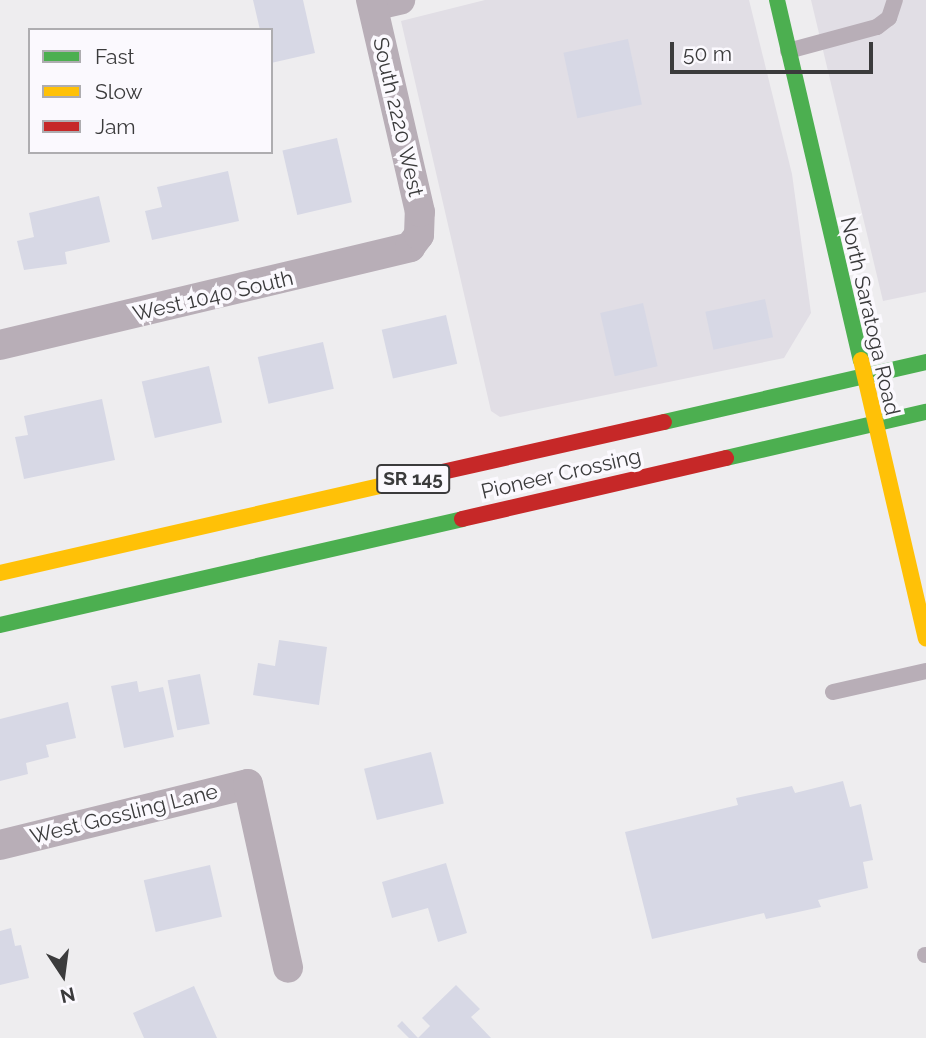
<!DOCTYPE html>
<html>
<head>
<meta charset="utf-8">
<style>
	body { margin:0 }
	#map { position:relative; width:926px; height:1038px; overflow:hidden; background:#eeedef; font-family:Raleway,sans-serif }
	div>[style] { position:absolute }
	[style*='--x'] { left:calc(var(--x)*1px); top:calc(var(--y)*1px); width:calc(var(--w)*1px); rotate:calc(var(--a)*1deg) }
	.built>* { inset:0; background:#e1dee5 }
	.building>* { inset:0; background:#d7d8e5; transform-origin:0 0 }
	.lane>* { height:16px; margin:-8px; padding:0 8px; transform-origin:8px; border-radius:8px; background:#b8aeb7 }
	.street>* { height:30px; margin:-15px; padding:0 15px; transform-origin:15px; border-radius:15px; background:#b8aeb7 }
	.fast>* { height:16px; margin:-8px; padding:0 8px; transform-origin:8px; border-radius:8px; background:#4caf50 }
	.slow>* { height:16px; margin:-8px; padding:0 8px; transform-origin:8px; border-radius:8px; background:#ffc107 }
	.jam>* { height:16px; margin:-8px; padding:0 8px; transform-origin:8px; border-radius:8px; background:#c62828 }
	span { translate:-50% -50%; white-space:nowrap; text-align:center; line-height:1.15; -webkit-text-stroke:7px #fbf9fe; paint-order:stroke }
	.shield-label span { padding:2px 5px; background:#fbf9fe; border:2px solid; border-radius:5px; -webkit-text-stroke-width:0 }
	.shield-label { font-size:19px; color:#3b3b3c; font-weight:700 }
	.street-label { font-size:21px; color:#3b3b3c }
	.legend { position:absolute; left:28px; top:28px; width:245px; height:126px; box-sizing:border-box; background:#fbf9fe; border:2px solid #aeadb0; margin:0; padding:9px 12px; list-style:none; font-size:21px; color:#3b3b3c }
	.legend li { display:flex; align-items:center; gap:14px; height:35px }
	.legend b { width:35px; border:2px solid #aeadb0 }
	.north { position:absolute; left:28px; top:940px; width:70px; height:70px; -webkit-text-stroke:5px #fbf9fe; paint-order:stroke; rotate:167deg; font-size:19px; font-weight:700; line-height:28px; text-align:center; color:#3b3b3c }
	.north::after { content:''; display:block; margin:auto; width:24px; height:32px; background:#3b3b3c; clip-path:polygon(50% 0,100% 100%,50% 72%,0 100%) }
	.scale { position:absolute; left:670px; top:42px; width:203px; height:32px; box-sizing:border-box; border:4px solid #3b3b3c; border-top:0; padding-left:9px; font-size:21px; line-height:24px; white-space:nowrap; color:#3b3b3c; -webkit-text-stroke:5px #fbf9fe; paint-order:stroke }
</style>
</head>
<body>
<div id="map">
	<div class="built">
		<div style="clip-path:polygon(485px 0,749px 0,792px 174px,811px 313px,784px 358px,500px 417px,491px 411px,401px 21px)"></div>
		<div style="clip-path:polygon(811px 0,926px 0,926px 292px,883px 301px)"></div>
	</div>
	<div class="building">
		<div style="clip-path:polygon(253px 0,303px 0,315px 53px,271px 63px,271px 30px,260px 30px)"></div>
		<div style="left:628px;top:39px;width:67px;height:66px;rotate:78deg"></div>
		<div style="left:337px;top:138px;width:66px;height:56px;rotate:77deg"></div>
		<div style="clip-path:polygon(228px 171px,239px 221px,152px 240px,145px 211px,162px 207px,157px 187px)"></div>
		<div style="clip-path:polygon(99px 196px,110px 242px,65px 252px,67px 264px,24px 270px,17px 241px,34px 237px,29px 213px)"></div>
		<div style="left:765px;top:299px;width:39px;height:61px;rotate:78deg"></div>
		<div style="left:643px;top:303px;width:65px;height:44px;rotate:77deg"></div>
		<div style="left:446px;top:315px;width:50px;height:66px;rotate:77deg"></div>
		<div style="left:323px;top:342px;width:48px;height:67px;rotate:77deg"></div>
		<div style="left:209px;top:366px;width:58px;height:69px;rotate:77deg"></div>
		<div style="clip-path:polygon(102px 399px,115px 460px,24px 479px,15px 437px,28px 435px,24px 416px)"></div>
		<div style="clip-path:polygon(279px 640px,327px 647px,319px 705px,253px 695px,258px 663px,275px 666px)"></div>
		<div style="left:200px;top:674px;width:51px;height:33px;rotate:79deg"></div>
		<div style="clip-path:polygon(137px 681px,139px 692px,163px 687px,174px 737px,124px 748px,111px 686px)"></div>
		<div style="clip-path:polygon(68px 702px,76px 738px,46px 745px,49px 757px,26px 763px,28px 774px,0 781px,0 719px)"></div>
		<div style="left:431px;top:752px;width:53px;height:69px;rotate:76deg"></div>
		<div style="clip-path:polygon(843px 781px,850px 807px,861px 804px,873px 860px,863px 862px,868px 888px,818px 900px,821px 907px,766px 919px,764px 913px,652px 939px,625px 832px,738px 805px,736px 798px,792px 786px,795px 793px)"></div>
		<div style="clip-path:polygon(446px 863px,467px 933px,438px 942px,428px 908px,392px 918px,382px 882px)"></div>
		<div style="left:210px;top:865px;width:53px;height:68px;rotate:77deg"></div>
		<div style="clip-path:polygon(11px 928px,15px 946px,21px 945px,29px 978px,0 985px,0 931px)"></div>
		<div style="clip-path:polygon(456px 985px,480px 1009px,471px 1017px,491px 1038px,409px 1038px,397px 1026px,402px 1021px,418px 1038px,430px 1026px,422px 1018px)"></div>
		<div style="clip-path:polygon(194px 986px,217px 1038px,144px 1038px,133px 1013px)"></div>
	</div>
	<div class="lane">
		<div style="--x:788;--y:51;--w:92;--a:-15.1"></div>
		<div style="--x:877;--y:27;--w:15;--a:-37"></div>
		<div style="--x:889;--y:18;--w:19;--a:-72"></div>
		<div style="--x:833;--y:692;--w:95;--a:-12.7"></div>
		<div style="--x:925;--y:955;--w:1;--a:0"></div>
	</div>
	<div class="street">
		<div style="--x:373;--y:6;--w:28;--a:-13"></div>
		<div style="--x:0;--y:345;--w:422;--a:-13.4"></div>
		<div style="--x:410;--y:247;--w:15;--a:-53"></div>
		<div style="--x:419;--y:235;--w:23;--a:-88"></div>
		<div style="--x:420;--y:212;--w:218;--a:-103"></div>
		<div style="--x:0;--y:845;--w:255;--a:-13.8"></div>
		<div style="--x:248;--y:784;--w:188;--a:77.7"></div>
	</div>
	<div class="fast">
		<div style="--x:777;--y:0;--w:370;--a:76.9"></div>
		<div style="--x:664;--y:422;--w:269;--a:-12.9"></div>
		<div style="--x:726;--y:458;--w:205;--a:-13"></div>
		<div style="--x:0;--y:625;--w:474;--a:-12.9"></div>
	</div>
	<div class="slow">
		<div style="--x:861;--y:360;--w:286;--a:76.9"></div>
		<div style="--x:0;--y:573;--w:431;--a:-12.9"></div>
	</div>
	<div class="jam">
		<div style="--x:420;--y:477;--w:250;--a:-12.7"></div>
		<div style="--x:462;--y:519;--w:271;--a:-13"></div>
	</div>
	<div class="shield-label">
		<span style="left:413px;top:479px">SR 145</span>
	</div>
	<div class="street-label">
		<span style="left:398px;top:117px;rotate:77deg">South 2220 West</span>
		<span style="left:213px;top:296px;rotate:-13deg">West 1040 South</span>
		<span style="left:870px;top:316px;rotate:77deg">North Saratoga Road</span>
		<span style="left:561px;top:474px;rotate:-13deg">Pioneer Crossing</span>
		<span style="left:124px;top:814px;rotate:-14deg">West Gossling Lane</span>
	</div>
	<ul class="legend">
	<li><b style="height:9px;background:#4caf50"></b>Fast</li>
	<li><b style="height:9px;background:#ffc107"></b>Slow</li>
	<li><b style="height:9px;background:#c62828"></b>Jam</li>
	</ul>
	<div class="north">N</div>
	<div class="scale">50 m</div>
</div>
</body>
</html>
